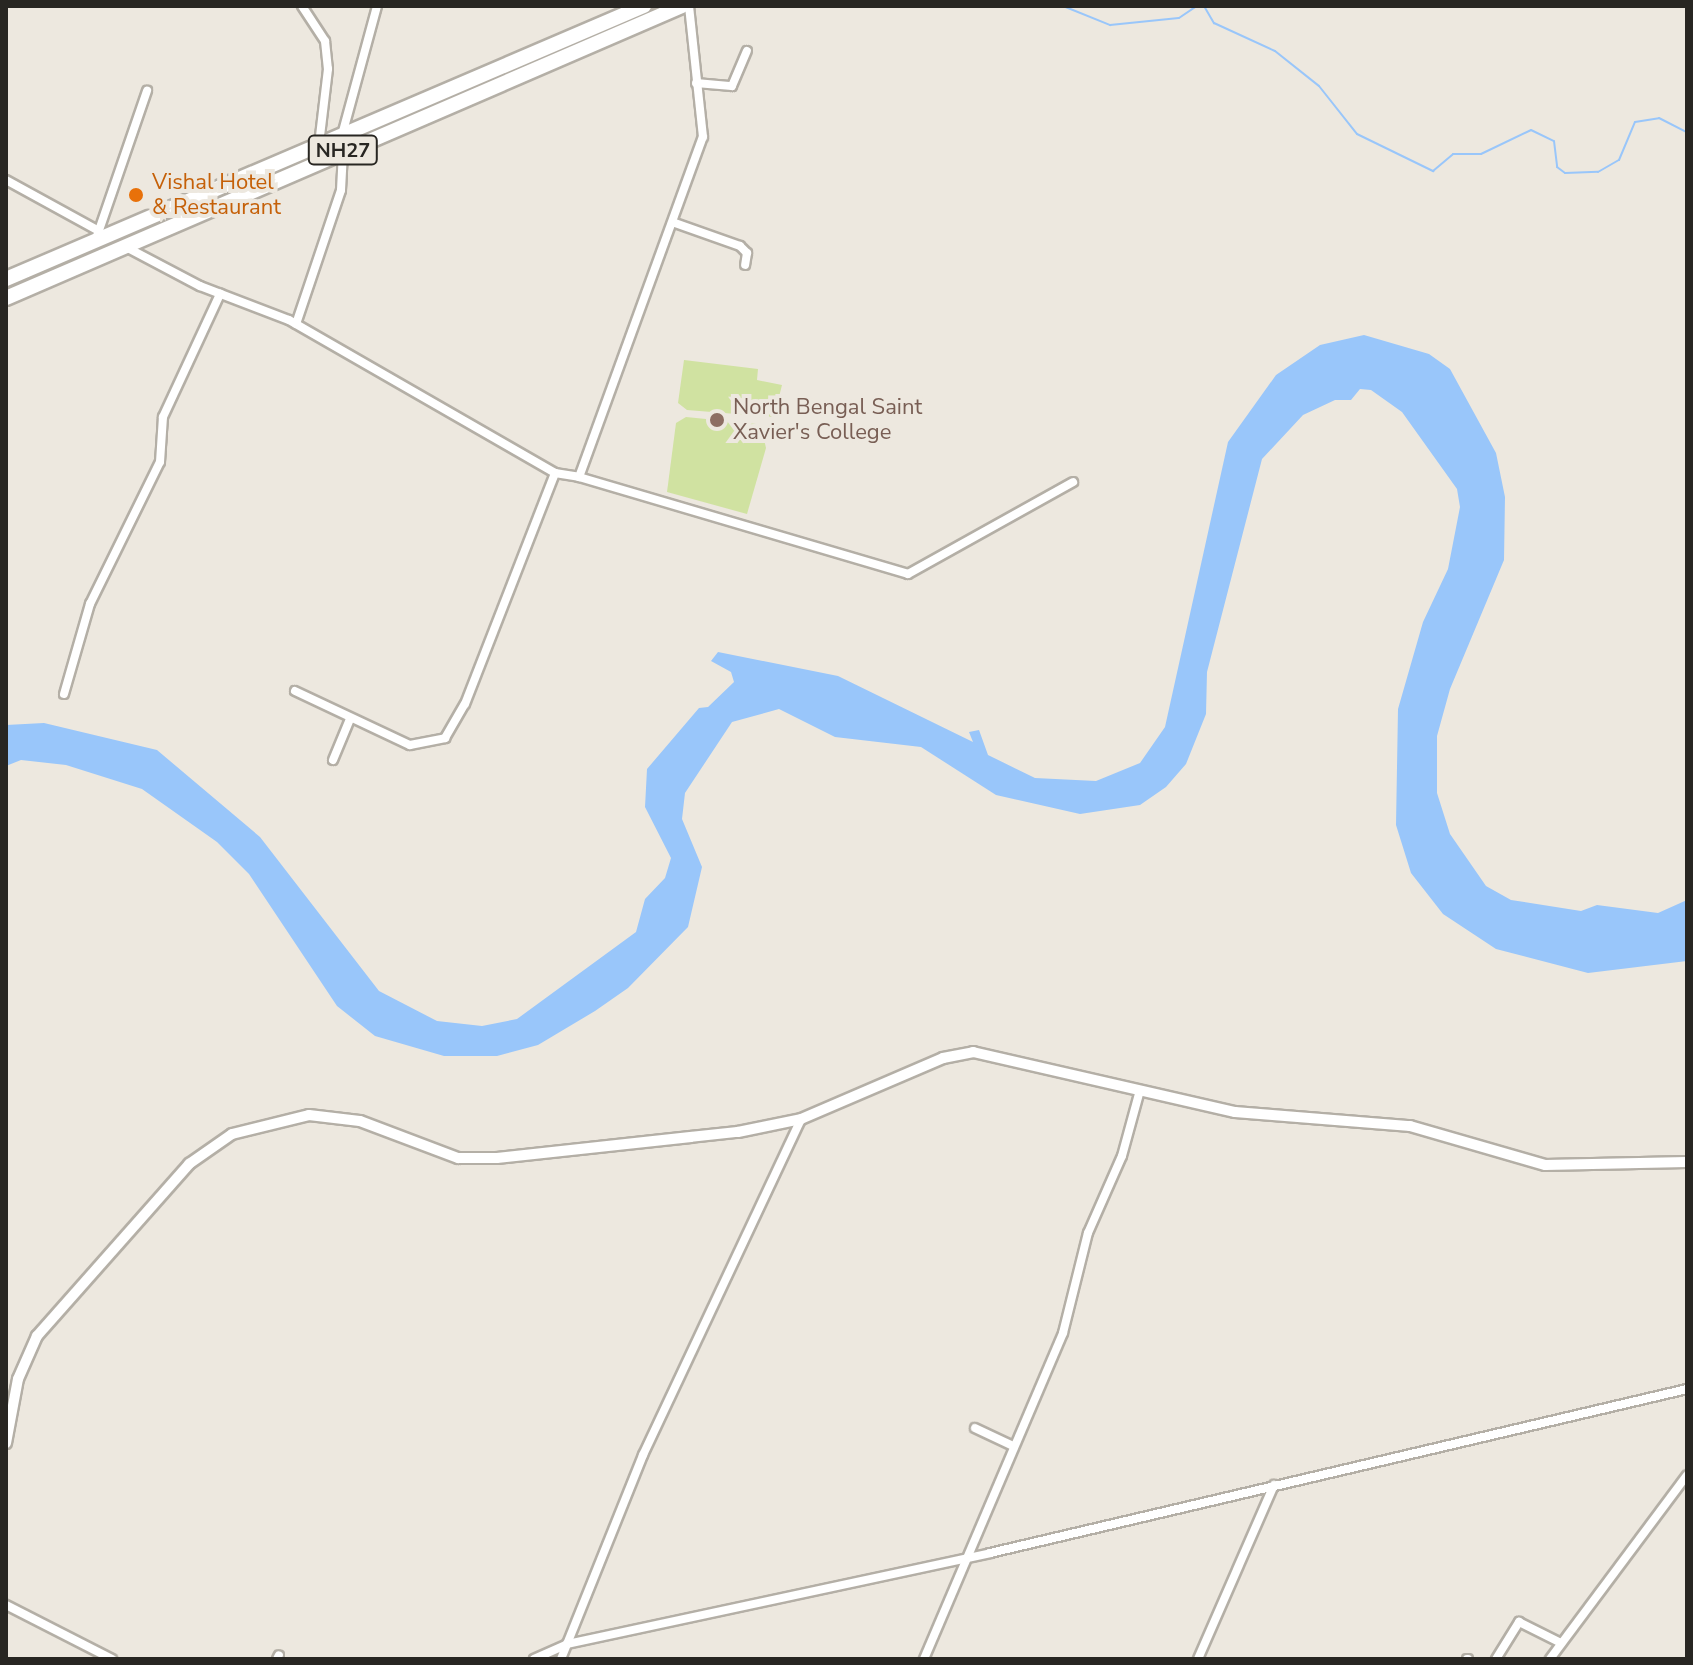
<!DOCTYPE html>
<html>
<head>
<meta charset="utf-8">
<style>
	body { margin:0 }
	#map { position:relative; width:1693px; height:1665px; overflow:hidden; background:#ede8df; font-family:"Nunito Sans",sans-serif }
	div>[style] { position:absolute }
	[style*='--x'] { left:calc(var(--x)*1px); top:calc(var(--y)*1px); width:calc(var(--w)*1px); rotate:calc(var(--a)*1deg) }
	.green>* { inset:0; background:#d0e2a1 }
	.water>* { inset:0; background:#99c6fa }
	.stream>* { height:2px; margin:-1px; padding:0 1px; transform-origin:1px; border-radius:1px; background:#99c6fa }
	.roads { filter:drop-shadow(2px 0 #b4afa6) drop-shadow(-2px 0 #b4afa6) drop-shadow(0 2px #b4afa6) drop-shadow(0 -2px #b4afa6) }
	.minor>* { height:8px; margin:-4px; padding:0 4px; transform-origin:4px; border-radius:4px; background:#fff }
	.tertiary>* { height:10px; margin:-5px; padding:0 5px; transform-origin:5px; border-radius:5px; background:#fff }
	.trunk>* { height:14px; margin:-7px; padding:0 7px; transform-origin:7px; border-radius:7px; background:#fff }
	.dots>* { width:22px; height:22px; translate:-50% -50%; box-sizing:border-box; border:4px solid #ede8df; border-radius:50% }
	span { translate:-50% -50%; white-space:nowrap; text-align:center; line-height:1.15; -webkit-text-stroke:8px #ede8df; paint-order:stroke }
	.shield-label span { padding:2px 6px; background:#ede8df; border:2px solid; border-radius:6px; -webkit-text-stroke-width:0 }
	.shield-label { font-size:20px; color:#282622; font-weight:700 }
	.food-label { font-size:22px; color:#c56008 }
	.left { translate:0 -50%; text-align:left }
	.education-label { font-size:22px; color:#785e54 }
	.frame { position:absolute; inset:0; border:8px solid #282622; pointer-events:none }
</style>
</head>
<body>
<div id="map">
	<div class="green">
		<div style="clip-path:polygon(684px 360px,758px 369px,757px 380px,782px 385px,774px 417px,687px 410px,678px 403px)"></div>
		<div style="clip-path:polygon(686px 417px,756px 424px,762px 430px,766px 448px,747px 514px,667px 492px,676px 423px)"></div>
	</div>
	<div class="water">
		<div style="clip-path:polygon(1364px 335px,1429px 354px,1450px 369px,1496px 453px,1505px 497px,1504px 560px,1450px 689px,1437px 736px,1437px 793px,1450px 834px,1486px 886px,1511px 900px,1581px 911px,1597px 905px,1658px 913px,1687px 900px,1687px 961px,1588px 973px,1496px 949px,1443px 914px,1411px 873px,1396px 825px,1398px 709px,1423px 622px,1448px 569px,1460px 507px,1457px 489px,1402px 412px,1371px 390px,1360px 389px,1351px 400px,1335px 400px,1303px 415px,1262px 459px,1207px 672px,1206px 714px,1186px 764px,1166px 787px,1140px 805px,1080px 814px,996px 795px,921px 747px,835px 737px,779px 709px,732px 722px,685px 793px,682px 819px,702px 867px,688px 927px,628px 988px,595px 1011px,538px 1045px,497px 1056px,444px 1056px,375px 1036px,337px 1006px,249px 874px,217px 842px,142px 789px,66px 765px,21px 760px,6px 766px,6px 725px,44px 723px,157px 750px,260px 837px,379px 991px,437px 1021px,482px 1026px,517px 1019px,636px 932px,645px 899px,665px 878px,671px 858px,645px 807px,647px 769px,699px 708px,708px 707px,734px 682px,731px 672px,711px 661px,718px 652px,838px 676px,973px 742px,969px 732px,979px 730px,988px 755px,1035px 778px,1096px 781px,1140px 763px,1165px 727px,1228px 442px,1276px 375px,1320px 345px)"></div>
	</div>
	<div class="stream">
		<div style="--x:1063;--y:6;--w:51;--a:22"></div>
		<div style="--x:1110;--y:25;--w:69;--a:-5.8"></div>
		<div style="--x:1179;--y:18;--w:22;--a:-34"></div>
		<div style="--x:1204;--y:6;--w:20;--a:60"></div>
		<div style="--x:1214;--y:23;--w:67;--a:24.7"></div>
		<div style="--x:1275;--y:51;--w:56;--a:38.5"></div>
		<div style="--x:1319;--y:86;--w:61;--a:51.6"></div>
		<div style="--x:1357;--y:134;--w:85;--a:26"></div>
		<div style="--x:1433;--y:171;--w:26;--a:-40"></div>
		<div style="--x:1453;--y:154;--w:28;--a:0"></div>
		<div style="--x:1481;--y:154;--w:55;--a:-25.6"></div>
		<div style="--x:1531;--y:130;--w:25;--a:26"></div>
		<div style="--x:1554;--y:141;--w:26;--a:83"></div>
		<div style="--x:1557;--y:167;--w:10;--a:37"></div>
		<div style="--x:1565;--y:173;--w:33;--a:-2"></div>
		<div style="--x:1598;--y:172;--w:24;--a:-30"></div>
		<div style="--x:1619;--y:160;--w:41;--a:-67.2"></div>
		<div style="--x:1635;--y:122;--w:24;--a:-9"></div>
		<div style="--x:1659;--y:118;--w:31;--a:27"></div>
	</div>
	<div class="roads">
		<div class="minor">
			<div style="--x:302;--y:6;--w:42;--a:56.7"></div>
			<div style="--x:325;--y:41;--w:28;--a:84"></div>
			<div style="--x:328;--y:69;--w:76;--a:96.8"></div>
			<div style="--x:696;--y:83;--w:36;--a:5"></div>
			<div style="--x:732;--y:86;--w:38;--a:-67"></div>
			<div style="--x:342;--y:135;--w:134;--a:-74.8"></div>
			<div style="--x:6;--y:180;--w:104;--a:28.8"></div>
			<div style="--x:675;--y:223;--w:69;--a:19.5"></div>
			<div style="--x:740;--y:246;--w:10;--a:45"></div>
			<div style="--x:747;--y:253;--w:12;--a:99"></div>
			<div style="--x:96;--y:239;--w:157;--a:-71"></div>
			<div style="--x:124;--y:246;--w:86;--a:27.8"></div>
			<div style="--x:200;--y:286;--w:95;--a:20.9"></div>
			<div style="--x:289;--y:320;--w:307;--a:29.9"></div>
			<div style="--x:555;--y:473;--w:24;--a:9"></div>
			<div style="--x:579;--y:477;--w:362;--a:-70"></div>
			<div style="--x:703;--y:137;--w:132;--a:-96.1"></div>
			<div style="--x:296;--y:324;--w:141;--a:-71.4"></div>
			<div style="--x:341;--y:190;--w:37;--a:-87"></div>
			<div style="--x:579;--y:477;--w:343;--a:16.4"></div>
			<div style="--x:908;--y:574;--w:189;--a:-29.1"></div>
			<div style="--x:295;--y:691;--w:127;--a:25.2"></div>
			<div style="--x:410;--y:745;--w:36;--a:-11"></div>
			<div style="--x:445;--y:738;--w:39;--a:-60"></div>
			<div style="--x:465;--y:704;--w:248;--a:-68.7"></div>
			<div style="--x:64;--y:694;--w:94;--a:-73.9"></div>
			<div style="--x:90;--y:604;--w:158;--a:-63.8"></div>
			<div style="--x:160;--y:462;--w:45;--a:-86.2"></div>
			<div style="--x:163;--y:417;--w:136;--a:-65.1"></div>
			<div style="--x:333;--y:760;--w:44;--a:-67.5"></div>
			<div style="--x:975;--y:1428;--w:42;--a:25.3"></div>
			<div style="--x:6;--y:1605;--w:119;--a:27"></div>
			<div style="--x:277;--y:1659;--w:4;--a:-63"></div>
			<div style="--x:534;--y:1659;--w:36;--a:-24"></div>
			<div style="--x:567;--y:1644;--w:433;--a:-12.1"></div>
			<div style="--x:990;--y:1553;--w:716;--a:-13.24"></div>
			<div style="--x:561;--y:1659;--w:220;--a:-68.1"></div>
			<div style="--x:643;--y:1455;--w:371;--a:-64.8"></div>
			<div style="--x:924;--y:1659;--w:354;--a:-66.9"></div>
			<div style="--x:1063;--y:1333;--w:103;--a:-76"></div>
			<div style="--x:1088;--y:1233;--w:84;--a:-66.2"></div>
			<div style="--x:1122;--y:1156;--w:68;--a:-74.7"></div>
			<div style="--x:1198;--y:1659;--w:190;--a:-66.4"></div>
			<div style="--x:1467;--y:1659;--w:1;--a:0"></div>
			<div style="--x:1496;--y:1659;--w:44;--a:-58.1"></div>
			<div style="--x:1519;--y:1622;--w:47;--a:26.6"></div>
			<div style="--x:1550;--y:1659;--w:229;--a:-53.3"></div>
		</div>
		<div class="tertiary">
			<div style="--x:6;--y:1443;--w:65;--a:-79.4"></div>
			<div style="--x:18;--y:1379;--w:47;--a:-66.2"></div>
			<div style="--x:37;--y:1336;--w:230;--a:-48.5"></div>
			<div style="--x:189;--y:1164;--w:52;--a:-34.9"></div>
			<div style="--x:232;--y:1134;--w:79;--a:-13.9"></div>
			<div style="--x:309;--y:1115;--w:51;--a:6.7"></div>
			<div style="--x:360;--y:1121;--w:105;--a:20.7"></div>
			<div style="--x:458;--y:1158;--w:39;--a:0"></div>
			<div style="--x:497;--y:1158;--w:242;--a:-6.2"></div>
			<div style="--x:738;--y:1132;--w:64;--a:-11.7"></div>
			<div style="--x:801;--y:1119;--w:155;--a:-23.2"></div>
			<div style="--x:943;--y:1058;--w:31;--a:-11"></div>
			<div style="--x:973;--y:1052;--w:269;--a:12.9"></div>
			<div style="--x:1235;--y:1112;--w:176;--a:4.6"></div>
			<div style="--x:1410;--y:1126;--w:141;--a:16.1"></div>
			<div style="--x:1545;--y:1165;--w:142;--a:-1.2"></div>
		</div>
		<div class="trunk">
			<div style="--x:6;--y:279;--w:694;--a:-23.17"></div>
			<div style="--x:6;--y:298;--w:736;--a:-23.36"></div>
		</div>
	</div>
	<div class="dots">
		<div style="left:136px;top:195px;background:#e8710a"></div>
		<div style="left:717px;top:420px;background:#8d6e63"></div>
	</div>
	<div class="shield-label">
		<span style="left:343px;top:150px">NH27</span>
	</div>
	<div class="food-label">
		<span class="left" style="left:152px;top:195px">Vishal Hotel<br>&amp; Restaurant</span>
	</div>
	<div class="education-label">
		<span class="left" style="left:733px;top:420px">North Bengal Saint<br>Xavier's College</span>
	</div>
	<div class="frame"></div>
</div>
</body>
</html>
